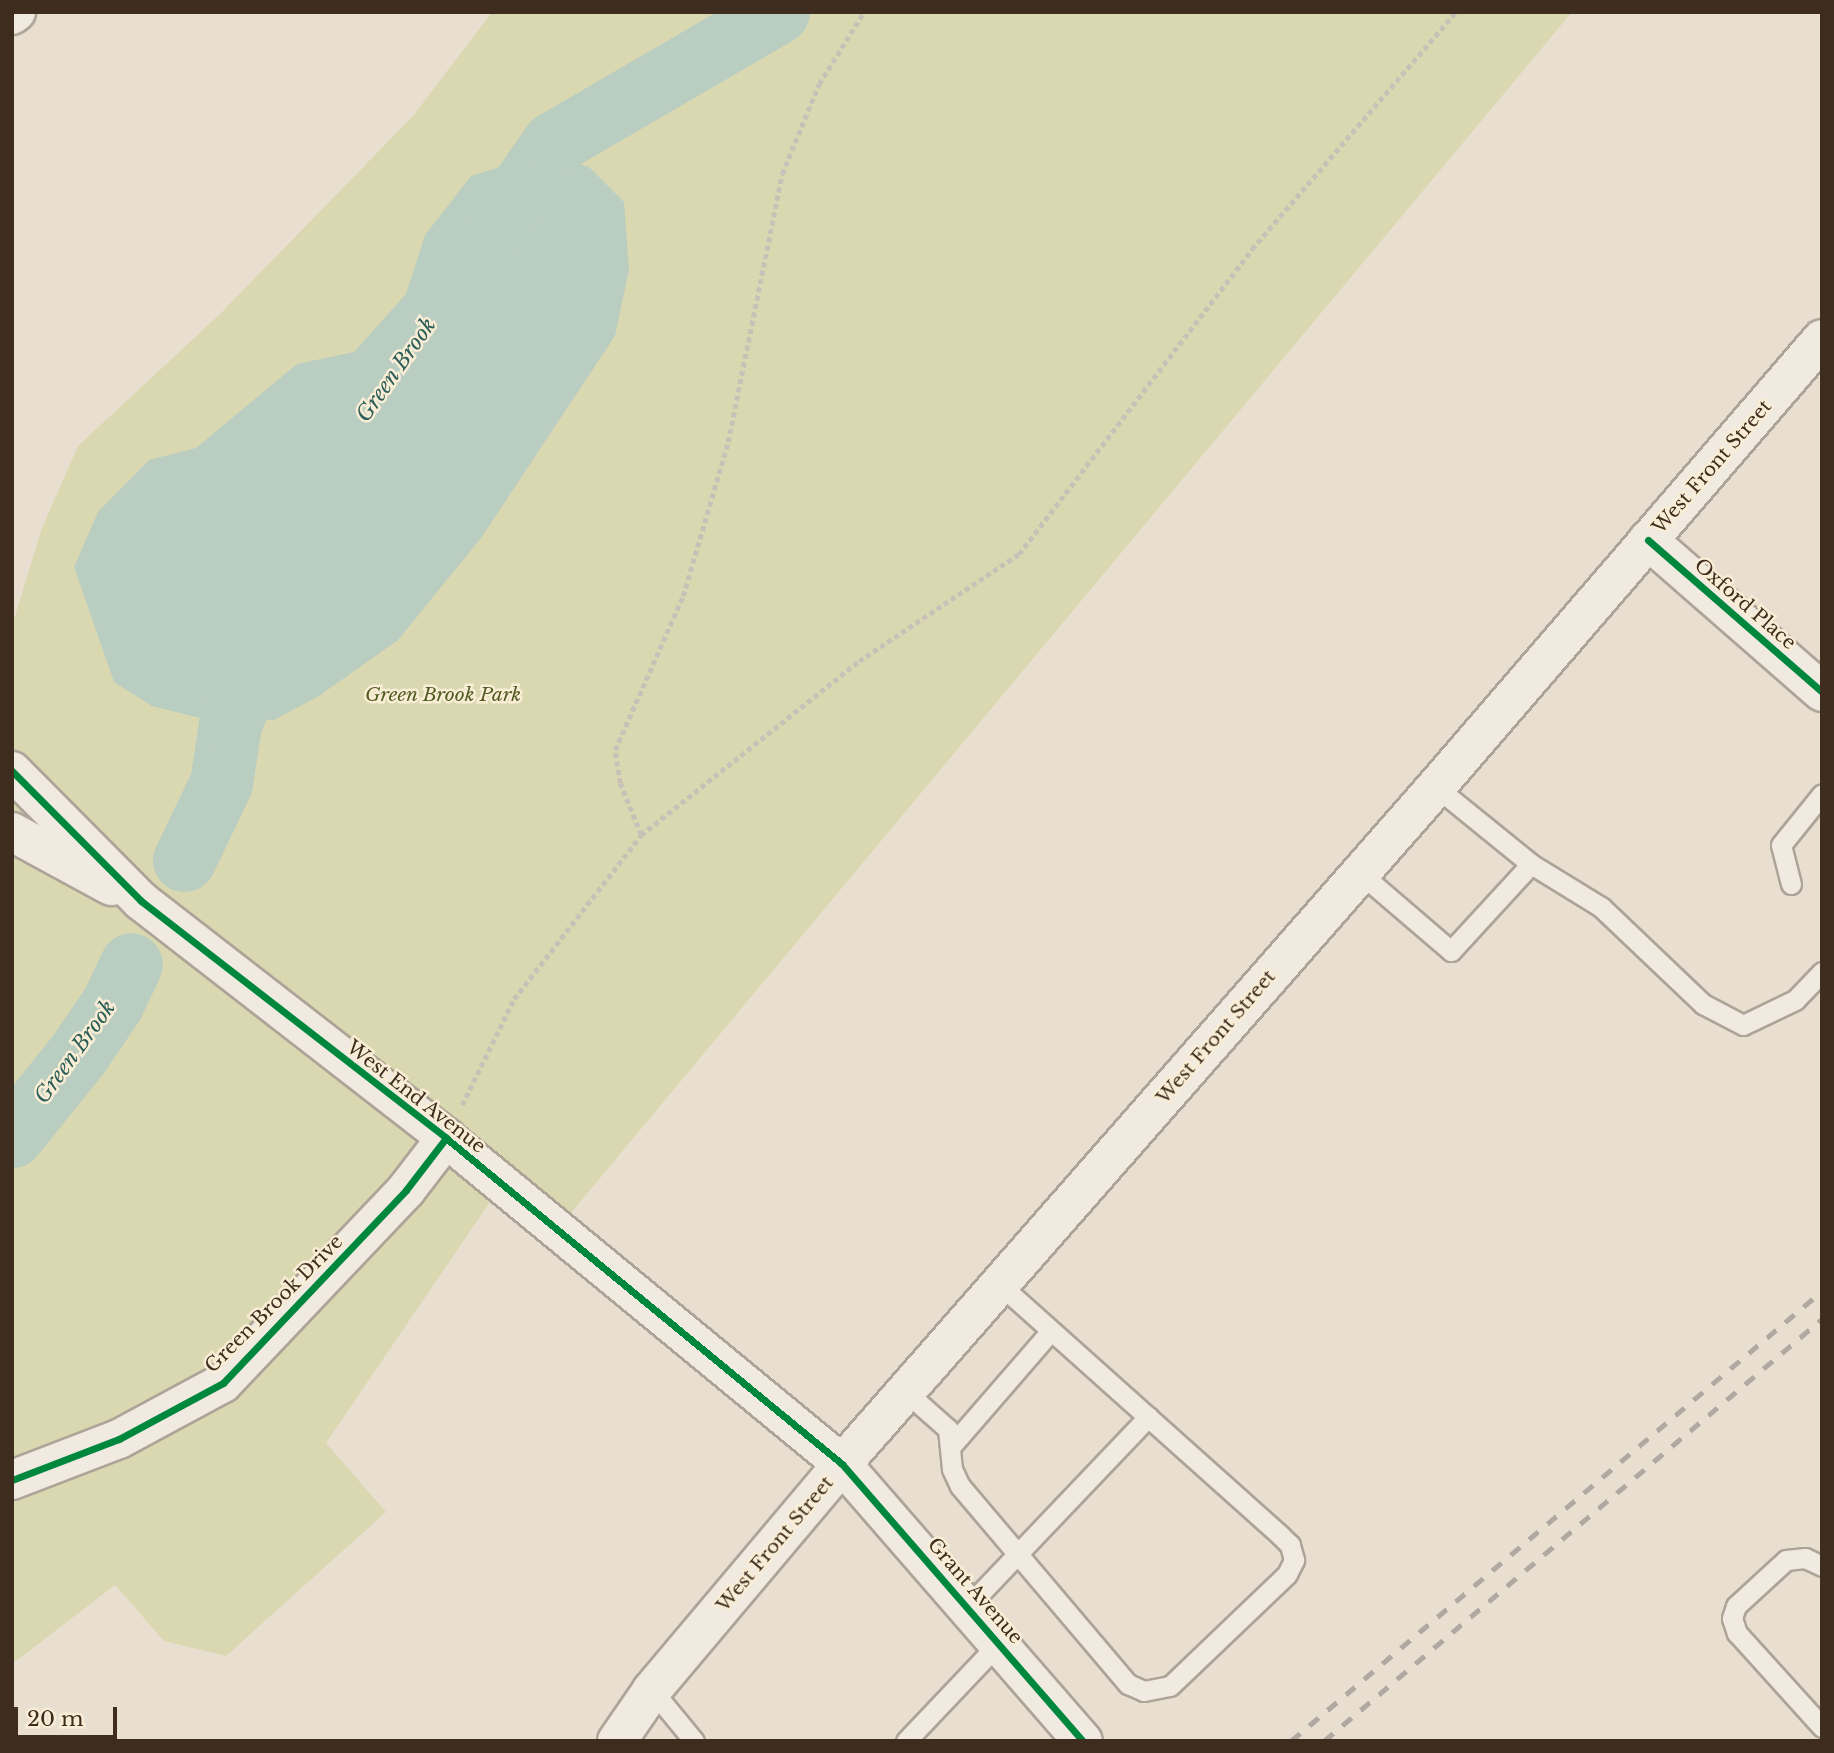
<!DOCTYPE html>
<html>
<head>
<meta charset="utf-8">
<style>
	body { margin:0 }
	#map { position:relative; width:1834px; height:1753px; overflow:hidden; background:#e8dfd0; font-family:"Libre Baskerville",serif }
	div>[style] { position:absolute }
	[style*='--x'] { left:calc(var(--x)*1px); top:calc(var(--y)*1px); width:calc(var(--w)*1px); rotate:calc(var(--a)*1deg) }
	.green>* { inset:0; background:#dad8b1 }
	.water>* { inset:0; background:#bacdc1 }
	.river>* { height:63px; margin:-31.5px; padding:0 31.5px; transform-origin:31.5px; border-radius:31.5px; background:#bacdc1 }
	.path>* { height:4.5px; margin-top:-2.25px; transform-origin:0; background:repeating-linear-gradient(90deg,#c8c1b7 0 5px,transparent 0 8.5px) }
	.roads { filter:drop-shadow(2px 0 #ada498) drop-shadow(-2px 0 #ada498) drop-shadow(0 2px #ada498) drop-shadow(0 -2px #ada498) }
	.lane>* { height:19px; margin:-9.5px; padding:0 9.5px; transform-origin:9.5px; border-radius:9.5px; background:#f0eae1 }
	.street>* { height:38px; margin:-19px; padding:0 19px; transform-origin:19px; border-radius:19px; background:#f0eae1 }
	.secondary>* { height:38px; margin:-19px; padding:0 19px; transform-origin:19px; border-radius:19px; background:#f0eae1 }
	.rail>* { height:5px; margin-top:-2.5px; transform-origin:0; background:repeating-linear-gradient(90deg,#afa9a1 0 12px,transparent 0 24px) }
	.cycleway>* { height:7px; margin:-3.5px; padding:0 3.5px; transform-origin:3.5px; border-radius:3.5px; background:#00873e }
	span { translate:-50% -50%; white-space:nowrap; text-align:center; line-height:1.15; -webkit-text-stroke:5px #f9edd5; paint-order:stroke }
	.street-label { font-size:19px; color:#3e2c1e }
	.park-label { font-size:19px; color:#515c22; font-style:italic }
	.water-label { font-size:21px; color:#2c5f59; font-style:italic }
	.frame { position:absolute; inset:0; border:14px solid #3e2c1e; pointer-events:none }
	.scale { position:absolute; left:14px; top:1707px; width:103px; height:32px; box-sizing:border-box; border:4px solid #3e2c1e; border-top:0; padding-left:9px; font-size:21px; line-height:24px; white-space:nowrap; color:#3e2c1e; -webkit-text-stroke:5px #f9edd5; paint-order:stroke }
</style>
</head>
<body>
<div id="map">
	<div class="green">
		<div style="clip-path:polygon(492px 12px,1572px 12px,550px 1238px,494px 1196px,326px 1443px,386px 1512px,226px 1656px,164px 1641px,115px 1585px,12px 1664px,12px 626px,42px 528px,78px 446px,219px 315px,413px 116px)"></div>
	</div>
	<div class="water">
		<div style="clip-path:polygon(546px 153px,589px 167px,624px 202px,629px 270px,615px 336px,481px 538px,398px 640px,319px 696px,274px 720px,208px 720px,152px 706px,114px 682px,74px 567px,98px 512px,149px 460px,196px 448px,297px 364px,354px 352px,406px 294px,425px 235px,471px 176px)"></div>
	</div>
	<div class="river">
		<div style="--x:495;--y:226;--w:101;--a:-55.1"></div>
		<div style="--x:553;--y:143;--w:260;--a:-30.2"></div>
		<div style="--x:184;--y:860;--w:85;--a:-64.3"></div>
		<div style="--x:221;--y:783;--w:60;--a:-81.3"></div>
		<div style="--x:230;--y:724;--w:93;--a:-67.9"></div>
		<div style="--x:12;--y:1136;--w:105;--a:-51.2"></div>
		<div style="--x:78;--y:1054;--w:60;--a:-55.8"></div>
		<div style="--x:112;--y:1004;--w:44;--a:-64.6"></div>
	</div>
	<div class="path">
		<div style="--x:641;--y:835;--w:56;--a:-112"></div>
		<div style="--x:620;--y:783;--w:33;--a:-99"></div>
		<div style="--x:615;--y:750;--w:168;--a:-66.2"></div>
		<div style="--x:683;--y:596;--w:160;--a:-73.7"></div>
		<div style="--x:728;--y:442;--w:273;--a:-78.6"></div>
		<div style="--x:782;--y:174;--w:97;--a:-67.7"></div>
		<div style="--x:819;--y:84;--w:85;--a:-58"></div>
		<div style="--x:462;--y:1105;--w:118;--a:-63.9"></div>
		<div style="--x:514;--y:999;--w:207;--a:-52.2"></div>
		<div style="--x:641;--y:835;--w:279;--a:-38.6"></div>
		<div style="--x:859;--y:661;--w:192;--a:-33.8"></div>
		<div style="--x:1019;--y:554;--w:384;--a:-52.6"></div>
		<div style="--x:1252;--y:249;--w:313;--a:-49.3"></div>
	</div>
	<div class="roads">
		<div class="lane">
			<div style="--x:1531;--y:864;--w:82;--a:31.6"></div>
			<div style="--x:1601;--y:907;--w:141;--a:43.6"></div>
			<div style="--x:1703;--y:1004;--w:45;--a:27.7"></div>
			<div style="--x:1743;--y:1025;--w:58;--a:-25.7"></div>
			<div style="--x:1795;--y:1000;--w:39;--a:-46"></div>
			<div style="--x:1360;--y:873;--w:120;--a:40.6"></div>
			<div style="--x:1451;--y:951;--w:118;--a:-47.4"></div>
			<div style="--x:1531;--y:864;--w:122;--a:-141"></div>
			<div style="--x:1791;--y:884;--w:40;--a:-104.4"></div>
			<div style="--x:1781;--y:845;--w:65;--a:-51.2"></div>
			<div style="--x:906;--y:1392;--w:56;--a:41.4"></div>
			<div style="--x:948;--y:1429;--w:40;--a:84.3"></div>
			<div style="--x:952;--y:1469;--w:19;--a:65"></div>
			<div style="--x:960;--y:1486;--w:260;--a:49.7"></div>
			<div style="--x:1128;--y:1684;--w:17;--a:24"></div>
			<div style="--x:1144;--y:1691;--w:26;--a:-11"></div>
			<div style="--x:1170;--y:1686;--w:162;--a:-43.7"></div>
			<div style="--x:1287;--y:1574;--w:16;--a:-63"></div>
			<div style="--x:1294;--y:1560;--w:16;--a:-105"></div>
			<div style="--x:1290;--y:1545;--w:14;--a:-135"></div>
			<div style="--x:1280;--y:1535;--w:377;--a:-138.2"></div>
			<div style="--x:952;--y:1445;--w:150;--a:-49.1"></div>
			<div style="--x:1822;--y:1566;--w:19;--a:-155"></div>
			<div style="--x:1805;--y:1558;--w:19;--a:174"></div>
			<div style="--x:1786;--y:1560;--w:68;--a:137.4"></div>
			<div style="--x:1736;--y:1606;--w:13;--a:108"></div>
			<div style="--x:1732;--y:1618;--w:16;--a:72"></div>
			<div style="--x:1737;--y:1633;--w:127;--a:47.9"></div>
			<div style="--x:969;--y:1605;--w:260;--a:-46.4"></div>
			<div style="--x:652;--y:1690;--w:66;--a:50.5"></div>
			<div style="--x:906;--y:1741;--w:135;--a:-46.5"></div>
		</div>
		<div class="street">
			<div style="--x:12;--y:15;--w:5;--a:-37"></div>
			<div style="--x:1648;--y:540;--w:231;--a:41.1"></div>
			<div style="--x:842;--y:1464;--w:367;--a:49"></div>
			<div style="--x:12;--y:1480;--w:115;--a:-21"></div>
			<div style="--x:119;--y:1439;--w:118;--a:-28.3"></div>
			<div style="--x:223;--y:1383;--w:266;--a:-46.5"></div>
			<div style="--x:406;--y:1190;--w:66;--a:-52.4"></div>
		</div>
		<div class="secondary">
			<div style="--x:12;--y:771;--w:183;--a:45.2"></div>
			<div style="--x:141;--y:901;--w:386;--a:37.8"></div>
			<div style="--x:446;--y:1138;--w:513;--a:39.46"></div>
			<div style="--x:12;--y:832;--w:113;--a:28.6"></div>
			<div style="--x:617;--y:1741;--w:62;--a:-55.5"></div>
			<div style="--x:652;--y:1690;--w:295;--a:-49.9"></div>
			<div style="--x:842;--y:1464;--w:901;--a:-48.74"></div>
			<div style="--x:1436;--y:787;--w:591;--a:-49.25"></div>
		</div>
	</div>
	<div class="rail">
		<div style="--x:1291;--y:1741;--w:696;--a:-40.28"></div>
		<div style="--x:1324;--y:1741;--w:653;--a:-40.28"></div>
	</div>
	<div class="cycleway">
		<div style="--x:1648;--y:540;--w:231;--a:41.1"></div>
		<div style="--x:12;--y:771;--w:183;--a:45.2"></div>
		<div style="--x:141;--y:901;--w:386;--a:37.8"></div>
		<div style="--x:446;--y:1138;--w:513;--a:39.46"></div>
		<div style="--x:842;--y:1464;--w:367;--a:49"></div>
		<div style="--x:12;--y:1480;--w:115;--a:-21"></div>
		<div style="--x:119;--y:1439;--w:118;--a:-28.3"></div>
		<div style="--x:223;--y:1383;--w:266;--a:-46.5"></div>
		<div style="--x:406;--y:1190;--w:66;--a:-52.4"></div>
	</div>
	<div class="street-label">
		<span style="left:1712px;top:467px;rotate:-49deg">West Front Street</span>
		<span style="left:1745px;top:604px;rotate:41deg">Oxford Place</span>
		<span style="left:1216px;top:1037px;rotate:-49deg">West Front Street</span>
		<span style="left:416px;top:1097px;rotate:38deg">West End Avenue</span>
		<span style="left:274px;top:1304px;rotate:-45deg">Green Brook Drive</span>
		<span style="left:775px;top:1544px;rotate:-50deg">West Front Street</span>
		<span style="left:975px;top:1591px;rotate:49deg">Grant Avenue</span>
	</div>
	<div class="park-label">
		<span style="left:443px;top:695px">Green Brook Park</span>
	</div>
	<div class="water-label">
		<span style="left:396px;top:370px;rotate:-55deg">Green Brook</span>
		<span style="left:75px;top:1052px;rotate:-54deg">Green Brook</span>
	</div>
	<div class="frame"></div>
	<div class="scale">20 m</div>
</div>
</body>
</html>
